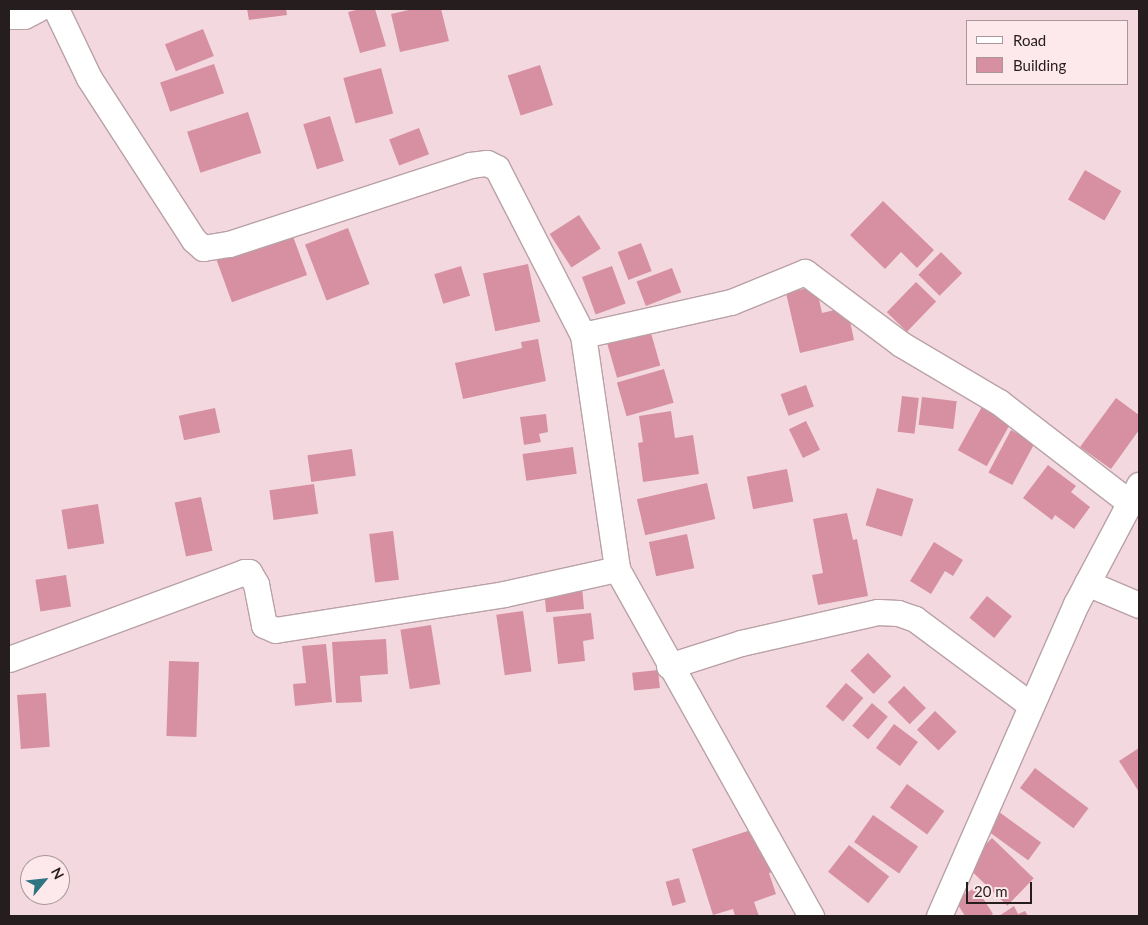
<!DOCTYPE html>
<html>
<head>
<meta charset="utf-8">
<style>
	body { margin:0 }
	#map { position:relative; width:1148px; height:925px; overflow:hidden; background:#f3d9df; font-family:Lato,sans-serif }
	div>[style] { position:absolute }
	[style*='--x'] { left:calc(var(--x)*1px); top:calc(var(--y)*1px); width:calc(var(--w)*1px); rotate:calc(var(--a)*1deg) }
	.building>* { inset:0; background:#d690a1; transform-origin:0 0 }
	.roads { filter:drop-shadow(1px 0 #b9a1a6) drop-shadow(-1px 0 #b9a1a6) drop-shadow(0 1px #b9a1a6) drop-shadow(0 -1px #b9a1a6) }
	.minor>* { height:25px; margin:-12.5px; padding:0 12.5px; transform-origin:12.5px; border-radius:12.5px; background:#fff }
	span { translate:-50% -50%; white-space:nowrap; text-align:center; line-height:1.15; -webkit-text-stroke:5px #fde8ec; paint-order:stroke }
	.frame { position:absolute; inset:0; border:10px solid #261d1f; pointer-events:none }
	.legend { position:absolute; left:966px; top:20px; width:162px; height:65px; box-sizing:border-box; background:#fde8ec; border:1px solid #a7979a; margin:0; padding:6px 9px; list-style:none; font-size:15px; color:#261d1f }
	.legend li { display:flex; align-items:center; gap:10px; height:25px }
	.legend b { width:25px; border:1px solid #a7979a }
	.north { position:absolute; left:20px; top:855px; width:50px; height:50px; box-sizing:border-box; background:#fde8ec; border:1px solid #a7979a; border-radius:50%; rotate:62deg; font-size:14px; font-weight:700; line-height:20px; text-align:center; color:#261d1f }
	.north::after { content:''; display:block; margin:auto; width:18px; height:22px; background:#2e7481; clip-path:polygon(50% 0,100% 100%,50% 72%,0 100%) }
	.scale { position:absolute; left:966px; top:882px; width:66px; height:22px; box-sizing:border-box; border:2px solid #261d1f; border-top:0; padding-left:6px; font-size:15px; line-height:18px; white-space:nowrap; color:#261d1f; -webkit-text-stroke:4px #fde8ec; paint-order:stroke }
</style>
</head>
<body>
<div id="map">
	<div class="building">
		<div style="clip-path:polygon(247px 9px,286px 9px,287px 15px,249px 20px)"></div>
		<div style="clip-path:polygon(360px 9px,375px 9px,386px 46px,360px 53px,348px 12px)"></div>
		<div style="clip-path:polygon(413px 9px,441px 9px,449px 41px,400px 52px,391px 14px)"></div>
		<div style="left:203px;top:29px;width:29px;height:41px;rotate:68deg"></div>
		<div style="left:214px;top:64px;width:31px;height:57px;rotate:71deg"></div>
		<div style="left:540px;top:65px;width:42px;height:34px;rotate:72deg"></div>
		<div style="left:381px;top:68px;width:47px;height:39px;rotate:75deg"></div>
		<div style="left:248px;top:112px;width:43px;height:64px;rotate:72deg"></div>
		<div style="left:330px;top:116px;width:47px;height:28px;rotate:73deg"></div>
		<div style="left:419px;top:128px;width:28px;height:32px;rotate:69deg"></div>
		<div style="left:1085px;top:170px;width:42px;height:34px;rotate:30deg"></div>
		<div style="clip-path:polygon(883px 201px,934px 250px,917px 268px,901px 252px,885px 269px,850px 235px)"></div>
		<div style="left:579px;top:215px;width:40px;height:35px;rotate:57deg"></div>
		<div style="left:290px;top:228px;width:50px;height:80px;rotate:70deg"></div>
		<div style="left:348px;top:228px;width:60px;height:46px;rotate:69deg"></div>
		<div style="left:641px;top:243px;width:30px;height:25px;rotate:69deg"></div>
		<div style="left:941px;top:252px;width:30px;height:32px;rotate:45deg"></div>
		<div style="left:528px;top:264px;width:59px;height:46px;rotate:78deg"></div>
		<div style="left:461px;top:266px;width:31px;height:28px;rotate:73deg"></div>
		<div style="left:612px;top:266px;width:40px;height:32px;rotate:70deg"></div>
		<div style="left:672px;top:268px;width:26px;height:38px;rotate:69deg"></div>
		<div style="left:916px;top:282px;width:28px;height:42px;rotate:44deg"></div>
		<div style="clip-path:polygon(816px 286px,822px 313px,847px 307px,854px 340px,800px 353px,786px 293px)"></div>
		<div style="left:649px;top:326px;width:41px;height:45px;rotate:74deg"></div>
		<div style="clip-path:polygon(538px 339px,546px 381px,463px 399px,455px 363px,522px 348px,521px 342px)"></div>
		<div style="left:664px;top:369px;width:35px;height:49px;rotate:74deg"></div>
		<div style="left:806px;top:385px;width:23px;height:27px;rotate:70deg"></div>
		<div style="left:902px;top:396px;width:17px;height:36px;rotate:7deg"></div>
		<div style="left:922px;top:397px;width:35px;height:28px;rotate:7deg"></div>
		<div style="clip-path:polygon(1116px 398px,1139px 415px,1139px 430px,1111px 469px,1080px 447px)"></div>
		<div style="left:984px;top:403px;width:33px;height:54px;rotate:29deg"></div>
		<div style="left:215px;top:408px;width:25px;height:37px;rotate:78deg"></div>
		<div style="clip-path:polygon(671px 411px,675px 438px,693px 435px,699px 474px,643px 482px,638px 443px,643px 442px,639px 416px)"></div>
		<div style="clip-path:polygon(546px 414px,548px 432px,539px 434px,541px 442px,524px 445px,520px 417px)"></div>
		<div style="left:806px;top:421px;width:32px;height:19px;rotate:64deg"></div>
		<div style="left:1011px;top:430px;width:27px;height:48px;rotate:28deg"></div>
		<div style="left:573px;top:447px;width:27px;height:51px;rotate:82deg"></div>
		<div style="left:352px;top:449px;width:27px;height:45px;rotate:82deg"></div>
		<div style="clip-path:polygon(1048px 465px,1076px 486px,1071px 492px,1090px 507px,1074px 529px,1055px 515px,1052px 520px,1023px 498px)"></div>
		<div style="left:787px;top:469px;width:33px;height:41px;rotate:79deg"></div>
		<div style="left:707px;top:483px;width:37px;height:72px;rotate:77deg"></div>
		<div style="left:314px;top:484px;width:30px;height:45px;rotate:82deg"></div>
		<div style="left:877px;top:488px;width:38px;height:39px;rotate:17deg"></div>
		<div style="left:201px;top:497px;width:55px;height:27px;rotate:78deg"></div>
		<div style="left:98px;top:504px;width:40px;height:37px;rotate:81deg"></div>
		<div style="clip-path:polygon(847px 513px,853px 540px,857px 539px,868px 596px,818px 605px,812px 575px,823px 573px,813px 519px)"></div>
		<div style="left:393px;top:531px;width:49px;height:24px;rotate:83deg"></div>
		<div style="left:687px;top:534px;width:35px;height:39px;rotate:78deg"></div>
		<div style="clip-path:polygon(934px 542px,963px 560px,953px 576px,945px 571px,931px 594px,910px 581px)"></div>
		<div style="left:66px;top:575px;width:32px;height:31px;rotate:81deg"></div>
		<div style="left:582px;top:586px;width:23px;height:38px;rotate:85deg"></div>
		<div style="left:987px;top:596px;width:32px;height:28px;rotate:39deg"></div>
		<div style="left:523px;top:611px;width:61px;height:27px;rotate:82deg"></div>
		<div style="clip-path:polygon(591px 613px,594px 639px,583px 641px,585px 661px,558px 664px,553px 617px)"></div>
		<div style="left:431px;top:625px;width:60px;height:31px;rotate:81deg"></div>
		<div style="clip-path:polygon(386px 639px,388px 674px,360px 676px,362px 702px,336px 703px,332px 642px)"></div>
		<div style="clip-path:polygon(326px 644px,332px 702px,295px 706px,293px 684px,306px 683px,302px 646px)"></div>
		<div style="left:868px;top:653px;width:33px;height:25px;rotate:45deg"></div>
		<div style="left:169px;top:661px;width:30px;height:75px;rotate:2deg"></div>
		<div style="left:658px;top:670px;width:18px;height:26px;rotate:84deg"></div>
		<div style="left:846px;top:683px;width:23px;height:31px;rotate:41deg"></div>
		<div style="left:904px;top:686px;width:31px;height:23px;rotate:45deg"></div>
		<div style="left:46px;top:693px;width:54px;height:29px;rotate:86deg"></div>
		<div style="left:872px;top:703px;width:21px;height:30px;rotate:41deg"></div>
		<div style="left:935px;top:711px;width:30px;height:26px;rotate:44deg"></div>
		<div style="left:894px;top:724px;width:30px;height:30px;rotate:37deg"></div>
		<div style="clip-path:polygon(1139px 748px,1139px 792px,1119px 761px)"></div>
		<div style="left:1035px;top:768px;width:67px;height:25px;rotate:37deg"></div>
		<div style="left:907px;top:784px;width:46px;height:29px;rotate:36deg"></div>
		<div style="left:995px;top:809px;width:57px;height:22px;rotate:36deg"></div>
		<div style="left:873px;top:815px;width:55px;height:33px;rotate:35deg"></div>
		<div style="clip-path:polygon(754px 829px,777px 871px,769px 873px,776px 894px,754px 902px,759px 916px,735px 916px,733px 909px,713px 915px,692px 849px)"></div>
		<div style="left:992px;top:838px;width:58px;height:38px;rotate:44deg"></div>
		<div style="left:849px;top:845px;width:51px;height:34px;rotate:38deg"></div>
		<div style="left:679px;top:878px;width:25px;height:14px;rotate:74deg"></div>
		<div style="clip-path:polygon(976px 887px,993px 914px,989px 916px,965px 916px,955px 900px)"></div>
		<div style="clip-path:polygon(1014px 906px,1018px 914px,1025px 911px,1028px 916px,999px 916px)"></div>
	</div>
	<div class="roads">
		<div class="minor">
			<div style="--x:56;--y:9;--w:76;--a:64.4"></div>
			<div style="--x:89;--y:78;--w:193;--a:57.1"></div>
			<div style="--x:194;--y:240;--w:12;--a:42"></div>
			<div style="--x:203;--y:248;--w:26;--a:-9"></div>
			<div style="--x:229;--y:244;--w:254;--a:-18.1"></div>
			<div style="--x:470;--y:165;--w:17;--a:-7"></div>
			<div style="--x:487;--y:163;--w:11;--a:27"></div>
			<div style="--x:497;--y:168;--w:188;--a:62.8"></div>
			<div style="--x:583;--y:335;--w:236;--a:81.7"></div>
			<div style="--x:617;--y:569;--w:398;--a:60.8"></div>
			<div style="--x:9;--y:16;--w:15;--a:0"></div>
			<div style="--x:24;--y:16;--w:16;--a:-27"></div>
			<div style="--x:583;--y:335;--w:152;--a:-12.6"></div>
			<div style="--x:731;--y:302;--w:80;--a:-22.1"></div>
			<div style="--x:805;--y:272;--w:120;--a:36.9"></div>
			<div style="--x:901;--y:344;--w:114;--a:30.6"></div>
			<div style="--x:999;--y:402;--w:165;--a:37.6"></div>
			<div style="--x:1087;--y:583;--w:56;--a:22.9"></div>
			<div style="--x:9;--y:659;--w:251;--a:-20.3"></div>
			<div style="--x:244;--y:572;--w:5;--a:0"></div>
			<div style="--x:249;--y:572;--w:14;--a:60"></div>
			<div style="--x:256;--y:584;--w:42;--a:79"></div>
			<div style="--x:264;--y:625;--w:12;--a:24"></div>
			<div style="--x:275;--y:630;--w:232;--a:-8.9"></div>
			<div style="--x:504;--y:594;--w:116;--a:-12.5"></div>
			<div style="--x:669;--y:666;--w:76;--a:-17.7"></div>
			<div style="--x:741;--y:643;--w:140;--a:-12.8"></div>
			<div style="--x:878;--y:612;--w:20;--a:3"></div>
			<div style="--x:898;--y:613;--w:18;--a:19"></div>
			<div style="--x:915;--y:619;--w:144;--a:36.6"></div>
			<div style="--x:939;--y:916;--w:341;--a:-66.3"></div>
			<div style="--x:1076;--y:604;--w:135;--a:-62.1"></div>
		</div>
	</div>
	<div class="frame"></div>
	<ul class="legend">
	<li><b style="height:6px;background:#fff"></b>Road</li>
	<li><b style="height:14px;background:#d690a1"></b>Building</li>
	</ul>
	<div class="north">N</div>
	<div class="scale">20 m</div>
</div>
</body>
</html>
